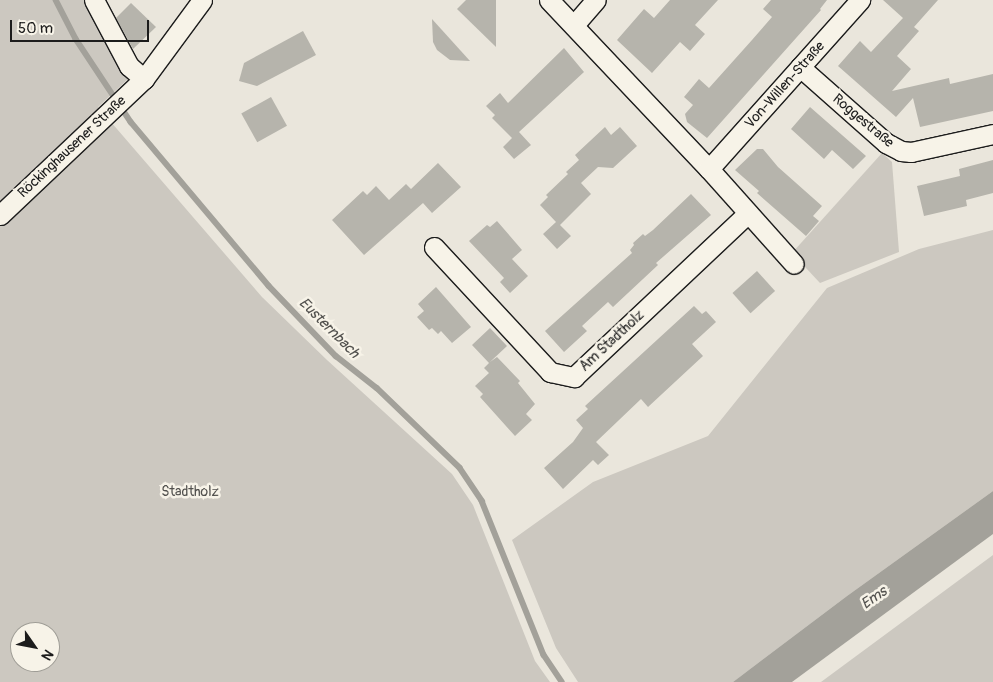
<!DOCTYPE html>
<html>
<head>
<meta charset="utf-8">
<style>
	body { margin:0 }
	#map { position:relative; width:993px; height:682px; overflow:hidden; background:#eae6dc; font-family:Pangolin,sans-serif }
	div>[style] { position:absolute }
	[style*='--x'] { left:calc(var(--x)*1px); top:calc(var(--y)*1px); width:calc(var(--w)*1px); rotate:calc(var(--a)*1deg) }
	.green>* { inset:0; background:#ccc8c0 }
	.water>* { inset:0; background:#a3a19a }
	.stream>* { height:5.5px; margin:-2.75px; padding:0 2.75px; transform-origin:2.75px; border-radius:2.75px; background:#a3a19a }
	.building>* { inset:0; background:#b6b4ac; transform-origin:0 0 }
	.roads { filter:drop-shadow(1px 0 #1c1c1c) drop-shadow(-1px 0 #1c1c1c) drop-shadow(0 1px #1c1c1c) drop-shadow(0 -1px #1c1c1c) }
	.street>* { height:19px; margin:-9.5px; padding:0 9.5px; transform-origin:9.5px; border-radius:9.5px; background:#f7f3e8 }
	span { translate:-50% -50%; white-space:nowrap; text-align:center; line-height:1.15; -webkit-text-stroke:5px #f7f3e8; paint-order:stroke }
	.street-label { font-size:14px; color:#1c1c1c }
	.park-label { font-size:14px; color:#51504d }
	.water-label { font-size:15px; color:#52514e; font-style:italic }
	.north { position:absolute; left:10px; top:622px; width:50px; height:50px; box-sizing:border-box; background:#f7f3e8; border:1px solid #9f9d96; border-radius:50%; rotate:123deg; font-size:14px; font-weight:700; line-height:20px; text-align:center; color:#1c1c1c }
	.north::after { content:''; display:block; margin:auto; width:18px; height:22px; background:#1c1c1c; clip-path:polygon(50% 0,100% 100%,50% 72%,0 100%) }
	.scale { position:absolute; left:10px; top:20px; width:139px; height:22px; box-sizing:border-box; border:2px solid #1c1c1c; border-top:0; padding-left:6px; font-size:15px; line-height:18px; white-space:nowrap; color:#1c1c1c; -webkit-text-stroke:4px #f7f3e8; paint-order:stroke }
</style>
</head>
<body>
<div id="map">
	<div class="green">
		<div style="clip-path:polygon(evenodd,0 0,85px 0,128px 79px,98px 107px,262px 297px,327px 360px,452px 474px,473px 505px,535px 661px,550px 682px,0 682px,0 0,20px 632px,50px 632px,50px 662px,20px 662px,20px 632px)"></div>
		<div style="clip-path:polygon(882px 153px,892px 162px,899px 252px,820px 283px,792px 253px)"></div>
		<div style="clip-path:polygon(993px 230px,993px 491px,847px 596px,733px 682px,578px 682px,556px 648px,512px 540px,593px 482px,708px 436px,827px 288px,919px 249px)"></div>
		<div style="clip-path:polygon(993px 555px,993px 682px,821px 682px)"></div>
	</div>
	<div class="water">
		<div style="clip-path:polygon(993px 491px,993px 534px,792px 682px,733px 682px,847px 596px)"></div>
	</div>
	<div class="stream">
		<div style="--x:56;--y:0;--w:44;--a:62.9"></div>
		<div style="--x:76;--y:39;--w:100;--a:56.5"></div>
		<div style="--x:131;--y:122;--w:214;--a:49.9"></div>
		<div style="--x:269;--y:286;--w:97;--a:46.3"></div>
		<div style="--x:336;--y:356;--w:52;--a:38"></div>
		<div style="--x:377;--y:388;--w:115;--a:43.9"></div>
		<div style="--x:460;--y:468;--w:40;--a:56"></div>
		<div style="--x:482;--y:501;--w:166;--a:68.1"></div>
		<div style="--x:544;--y:655;--w:32;--a:56"></div>
	</div>
	<div class="building">
		<div style="clip-path:polygon(466px 0,496px 0,496px 47px,457px 9px)"></div>
		<div style="clip-path:polygon(670px 0,718px 0,695px 25px,705px 34px,690px 51px,680px 42px,652px 73px,617px 40px,644px 9px,654px 18px)"></div>
		<div style="clip-path:polygon(771px 0,827px 0,820px 9px,821px 10px,707px 138px,687px 122px,685px 114px,693px 105px,684px 97px,699px 79px,709px 88px,752px 40px,772px 17px,763px 9px)"></div>
		<div style="clip-path:polygon(883px 0,938px 0,914px 27px,919px 31px,897px 56px,911px 69px,892px 91px,949px 78px,950px 84px,993px 74px,993px 111px,920px 127px,913px 98px,896px 117px,838px 66px,860px 41px,871px 52px,903px 18px)"></div>
		<div style="clip-path:polygon(131px 3px,156px 27px,133px 49px,116px 18px)"></div>
		<div style="clip-path:polygon(432px 19px,470px 61px,450px 60px,437px 50px,433px 42px)"></div>
		<div style="clip-path:polygon(303px 31px,316px 55px,257px 86px,239px 81px,244px 63px)"></div>
		<div style="clip-path:polygon(564px 48px,584px 72px,519px 132px,531px 145px,514px 159px,503px 147px,512px 138px,492px 118px,495px 115px,486px 106px,500px 93px,508px 103px)"></div>
		<div style="left:271px;top:97px;width:33px;height:34px;rotate:61deg"></div>
		<div style="clip-path:polygon(810px 107px,866px 156px,853px 169px,832px 150px,824px 159px,791px 129px)"></div>
		<div style="clip-path:polygon(605px 127px,611px 135px,620px 127px,637px 146px,613px 168px,598px 167px,581px 183px,591px 194px,560px 225px,571px 236px,557px 249px,543px 234px,556px 222px,540px 205px,548px 197px,546px 195px,568px 174px,566px 172px,579px 160px,575px 155px)"></div>
		<div style="clip-path:polygon(757px 149px,763px 149px,778px 167px,822px 206px,813px 216px,819px 221px,806px 236px,757px 193px,759px 191px,735px 170px)"></div>
		<div style="clip-path:polygon(993px 160px,993px 193px,966px 200px,967px 206px,924px 216px,917px 186px,960px 176px,959px 169px)"></div>
		<div style="clip-path:polygon(438px 163px,461px 187px,432px 213px,423px 203px,364px 255px,332px 220px,363px 191px,367px 195px,376px 186px,389px 200px,406px 184px,411px 189px)"></div>
		<div style="clip-path:polygon(691px 194px,711px 215px,656px 263px,658px 265px,613px 307px,608px 302px,582px 326px,587px 331px,564px 352px,545px 331px,632px 253px,630px 250px,634px 245px,633px 243px,643px 234px,645px 236px,653px 230px)"></div>
		<div style="clip-path:polygon(497px 221px,522px 250px,512px 259px,528px 276px,510px 293px,500px 282px,504px 278px,469px 241px,487px 225px,490px 227px)"></div>
		<div style="left:757px;top:271px;width:27px;height:33px;rotate:48deg"></div>
		<div style="clip-path:polygon(436px 287px,471px 327px,452px 343px,441px 331px,438px 334px,432px 328px,429px 330px,417px 317px,424px 311px,418px 304px)"></div>
		<div style="clip-path:polygon(694px 306px,702px 314px,706px 311px,716px 322px,692px 344px,703px 356px,648px 407px,641px 399px,596px 442px,609px 455px,598px 465px,593px 460px,563px 489px,544px 468px,573px 442px,583px 428px,576px 420px,588px 409px,585px 406px)"></div>
		<div style="clip-path:polygon(490px 328px,507px 346px,490px 362px,497px 357px,520px 381px,518px 383px,535px 404px,526px 414px,532px 420px,515px 436px,480px 397px,483px 394px,475px 386px,489px 373px,484px 368px,489px 363px,472px 345px)"></div>
	</div>
	<div class="roads">
		<div class="street">
			<div style="--x:94;--y:0;--w:75;--a:62.1"></div>
			<div style="--x:129;--y:66;--w:20;--a:41"></div>
			<div style="--x:549;--y:0;--w:233;--a:46.6"></div>
			<div style="--x:709;--y:169;--w:127;--a:48.2"></div>
			<div style="--x:574;--y:25;--w:33;--a:-49"></div>
			<div style="--x:800;--y:67;--w:115;--a:41.5"></div>
			<div style="--x:886;--y:143;--w:17;--a:28"></div>
			<div style="--x:901;--y:151;--w:10;--a:6"></div>
			<div style="--x:911;--y:152;--w:84;--a:-12.4"></div>
			<div style="--x:709;--y:169;--w:227;--a:-48.2"></div>
			<div style="--x:0;--y:215;--w:198;--a:-43.4"></div>
			<div style="--x:144;--y:79;--w:98;--a:-53.7"></div>
			<div style="--x:434;--y:247;--w:171;--a:47.1"></div>
			<div style="--x:550;--y:372;--w:25;--a:12"></div>
			<div style="--x:574;--y:377;--w:239;--a:-43.3"></div>
		</div>
	</div>
	<div class="street-label">
		<span style="left:785px;top:85px;rotate:-48deg">Von-Willen-Straße</span>
		<span style="left:863px;top:121px;rotate:40deg">Roggestraße</span>
		<span style="left:72px;top:147px;rotate:-43deg">Röckinghausener Straße</span>
		<span style="left:612px;top:341px;rotate:-43deg">Am Stadtholz</span>
	</div>
	<div class="park-label">
		<span style="left:190px;top:492px">Stadtholz</span>
	</div>
	<div class="water-label">
		<span style="left:329px;top:328px;rotate:45deg">Eusternbach</span>
		<span style="left:874px;top:598px;rotate:-35deg">Ems</span>
	</div>
	<div class="north">N</div>
	<div class="scale">50 m</div>
</div>
</body>
</html>
